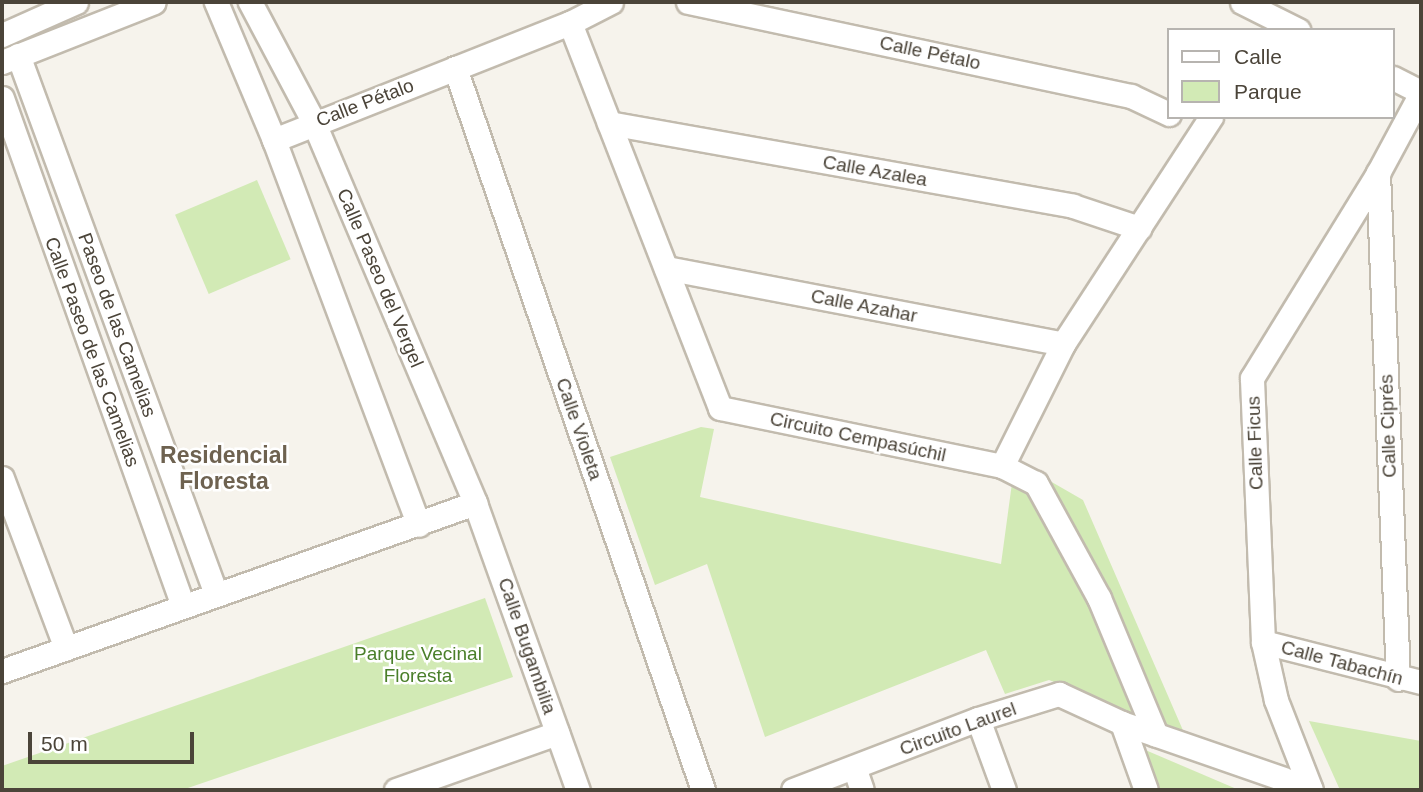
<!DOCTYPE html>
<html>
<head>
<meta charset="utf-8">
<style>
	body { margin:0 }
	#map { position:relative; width:1423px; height:792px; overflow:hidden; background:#f6f3ec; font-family:Helvetica,sans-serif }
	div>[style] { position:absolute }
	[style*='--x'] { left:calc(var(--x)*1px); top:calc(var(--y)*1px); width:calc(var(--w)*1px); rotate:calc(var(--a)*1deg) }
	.green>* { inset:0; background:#d2eab5; transform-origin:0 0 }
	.roads { filter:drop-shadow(2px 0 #c2bbae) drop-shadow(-2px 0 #c2bbae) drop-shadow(0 2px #c2bbae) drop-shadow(0 -2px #c2bbae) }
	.street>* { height:23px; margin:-11.5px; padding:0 11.5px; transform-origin:11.5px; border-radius:11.5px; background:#fff }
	span { translate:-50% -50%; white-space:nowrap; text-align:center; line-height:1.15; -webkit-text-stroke:5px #fff; paint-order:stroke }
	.street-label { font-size:19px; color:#4b4439 }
	.park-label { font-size:19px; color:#4a7f2a }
	.quarter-label { font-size:23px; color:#6e6250; font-weight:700 }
	.frame { position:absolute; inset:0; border:4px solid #4b4439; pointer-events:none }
	.legend { position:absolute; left:1167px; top:28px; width:228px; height:91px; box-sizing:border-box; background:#fff; border:2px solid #b7b4b0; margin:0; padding:9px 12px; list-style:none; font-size:21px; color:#4b4439 }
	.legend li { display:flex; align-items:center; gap:14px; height:35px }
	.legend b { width:35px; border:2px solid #b7b4b0 }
	.scale { position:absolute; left:28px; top:732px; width:166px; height:32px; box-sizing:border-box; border:4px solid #4b4439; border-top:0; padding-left:9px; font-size:21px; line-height:24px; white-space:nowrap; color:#4b4439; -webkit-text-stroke:5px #fff; paint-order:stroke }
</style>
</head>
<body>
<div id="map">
	<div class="green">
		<div style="left:257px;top:180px;width:86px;height:89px;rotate:67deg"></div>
		<div style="clip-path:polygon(701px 427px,714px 429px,700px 497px,1001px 564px,1015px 461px,1083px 500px,1185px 735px,1049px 680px,1005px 694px,986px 650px,765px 737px,707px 564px,655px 585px,610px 457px)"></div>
		<div style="clip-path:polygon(485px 598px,513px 677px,182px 790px,2px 790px,2px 766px)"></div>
		<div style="clip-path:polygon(1309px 721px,1421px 741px,1421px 790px,1340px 790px)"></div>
		<div style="clip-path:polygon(1143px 749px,1239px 790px,1158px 790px)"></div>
	</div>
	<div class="roads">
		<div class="street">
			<div style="--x:216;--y:2;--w:150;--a:67.2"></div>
			<div style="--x:274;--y:140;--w:411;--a:69.4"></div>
			<div style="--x:250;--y:2;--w:137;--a:62.1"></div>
			<div style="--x:314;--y:123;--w:413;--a:67"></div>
			<div style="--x:475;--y:503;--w:305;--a:70.3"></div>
			<div style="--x:688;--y:2;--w:453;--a:12"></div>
			<div style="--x:1131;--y:96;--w:42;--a:25.3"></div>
			<div style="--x:1242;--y:2;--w:63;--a:26.6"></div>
			<div style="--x:570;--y:23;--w:413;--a:68.7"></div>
			<div style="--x:720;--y:408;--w:288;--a:11.6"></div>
			<div style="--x:1002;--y:466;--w:38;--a:27"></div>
			<div style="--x:1036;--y:483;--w:131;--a:61.3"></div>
			<div style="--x:1099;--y:598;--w:148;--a:67.4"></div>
			<div style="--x:2;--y:35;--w:81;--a:-24"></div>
			<div style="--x:18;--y:55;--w:574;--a:69.83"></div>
			<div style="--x:2;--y:62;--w:163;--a:-21.5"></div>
			<div style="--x:455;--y:68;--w:763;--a:71.04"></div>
			<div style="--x:1393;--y:78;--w:31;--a:27"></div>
			<div style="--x:2;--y:98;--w:539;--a:70.39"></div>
			<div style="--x:609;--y:123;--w:471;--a:10.1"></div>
			<div style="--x:1073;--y:206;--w:70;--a:18.4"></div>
			<div style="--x:274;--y:140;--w:318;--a:-21.6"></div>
			<div style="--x:570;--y:23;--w:46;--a:-27.1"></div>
			<div style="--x:1378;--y:173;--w:506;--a:87.74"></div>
			<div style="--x:666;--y:268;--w:404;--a:10.8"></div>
			<div style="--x:1002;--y:466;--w:136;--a:-63.4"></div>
			<div style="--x:1063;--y:344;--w:271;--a:-56.9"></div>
			<div style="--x:2;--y:478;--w:182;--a:69.4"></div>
			<div style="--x:1263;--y:642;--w:163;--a:14.2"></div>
			<div style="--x:2;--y:671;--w:502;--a:-19.55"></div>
			<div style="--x:978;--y:719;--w:76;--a:69.9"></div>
			<div style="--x:1122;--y:723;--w:71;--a:70.3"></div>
			<div style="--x:854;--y:767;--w:24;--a:71"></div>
			<div style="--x:396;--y:790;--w:171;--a:-19.5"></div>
			<div style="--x:793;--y:790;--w:198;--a:-21"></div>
			<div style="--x:978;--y:719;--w:85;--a:-17.2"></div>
			<div style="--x:1059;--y:694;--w:69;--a:24.7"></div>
			<div style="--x:1122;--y:723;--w:199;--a:19.1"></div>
			<div style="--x:1311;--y:790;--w:97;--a:-111.3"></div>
			<div style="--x:1276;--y:700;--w:59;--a:-102.6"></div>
			<div style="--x:1263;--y:642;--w:264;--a:-92.4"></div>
			<div style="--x:1252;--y:378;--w:241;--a:-58.4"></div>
			<div style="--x:1378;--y:173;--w:91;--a:-61.7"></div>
		</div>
	</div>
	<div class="street-label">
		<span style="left:930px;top:53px;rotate:12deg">Calle Pétalo</span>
		<span style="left:365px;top:103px;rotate:-21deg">Calle Pétalo</span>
		<span style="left:875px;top:171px;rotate:10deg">Calle Azalea</span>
		<span style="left:380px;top:278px;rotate:67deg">Calle Paseo del Vergel</span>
		<span style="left:864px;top:306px;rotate:11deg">Calle Azahar</span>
		<span style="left:117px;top:325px;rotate:70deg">Paseo de las Camelias</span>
		<span style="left:92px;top:352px;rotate:70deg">Calle Paseo de las Camelias</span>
		<span style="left:1388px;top:426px;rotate:-92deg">Calle Ciprés</span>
		<span style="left:579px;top:429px;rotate:71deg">Calle Violeta</span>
		<span style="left:858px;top:437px;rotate:12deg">Circuito Cempasúchil</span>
		<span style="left:1255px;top:443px;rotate:-92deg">Calle Ficus</span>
		<span style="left:527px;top:646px;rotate:71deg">Calle Bugambilia</span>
		<span style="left:1342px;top:663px;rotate:15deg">Calle Tabachín</span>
		<span style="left:958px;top:729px;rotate:-20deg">Circuito Laurel</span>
	</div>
	<div class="park-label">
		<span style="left:418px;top:665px">Parque Vecinal<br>Floresta</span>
	</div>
	<div class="quarter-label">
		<span style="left:224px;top:468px">Residencial<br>Floresta</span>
	</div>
	<div class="frame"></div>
	<ul class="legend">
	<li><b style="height:9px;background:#fff"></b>Calle</li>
	<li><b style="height:19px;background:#d2eab5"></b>Parque</li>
	</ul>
	<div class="scale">50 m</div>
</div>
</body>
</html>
